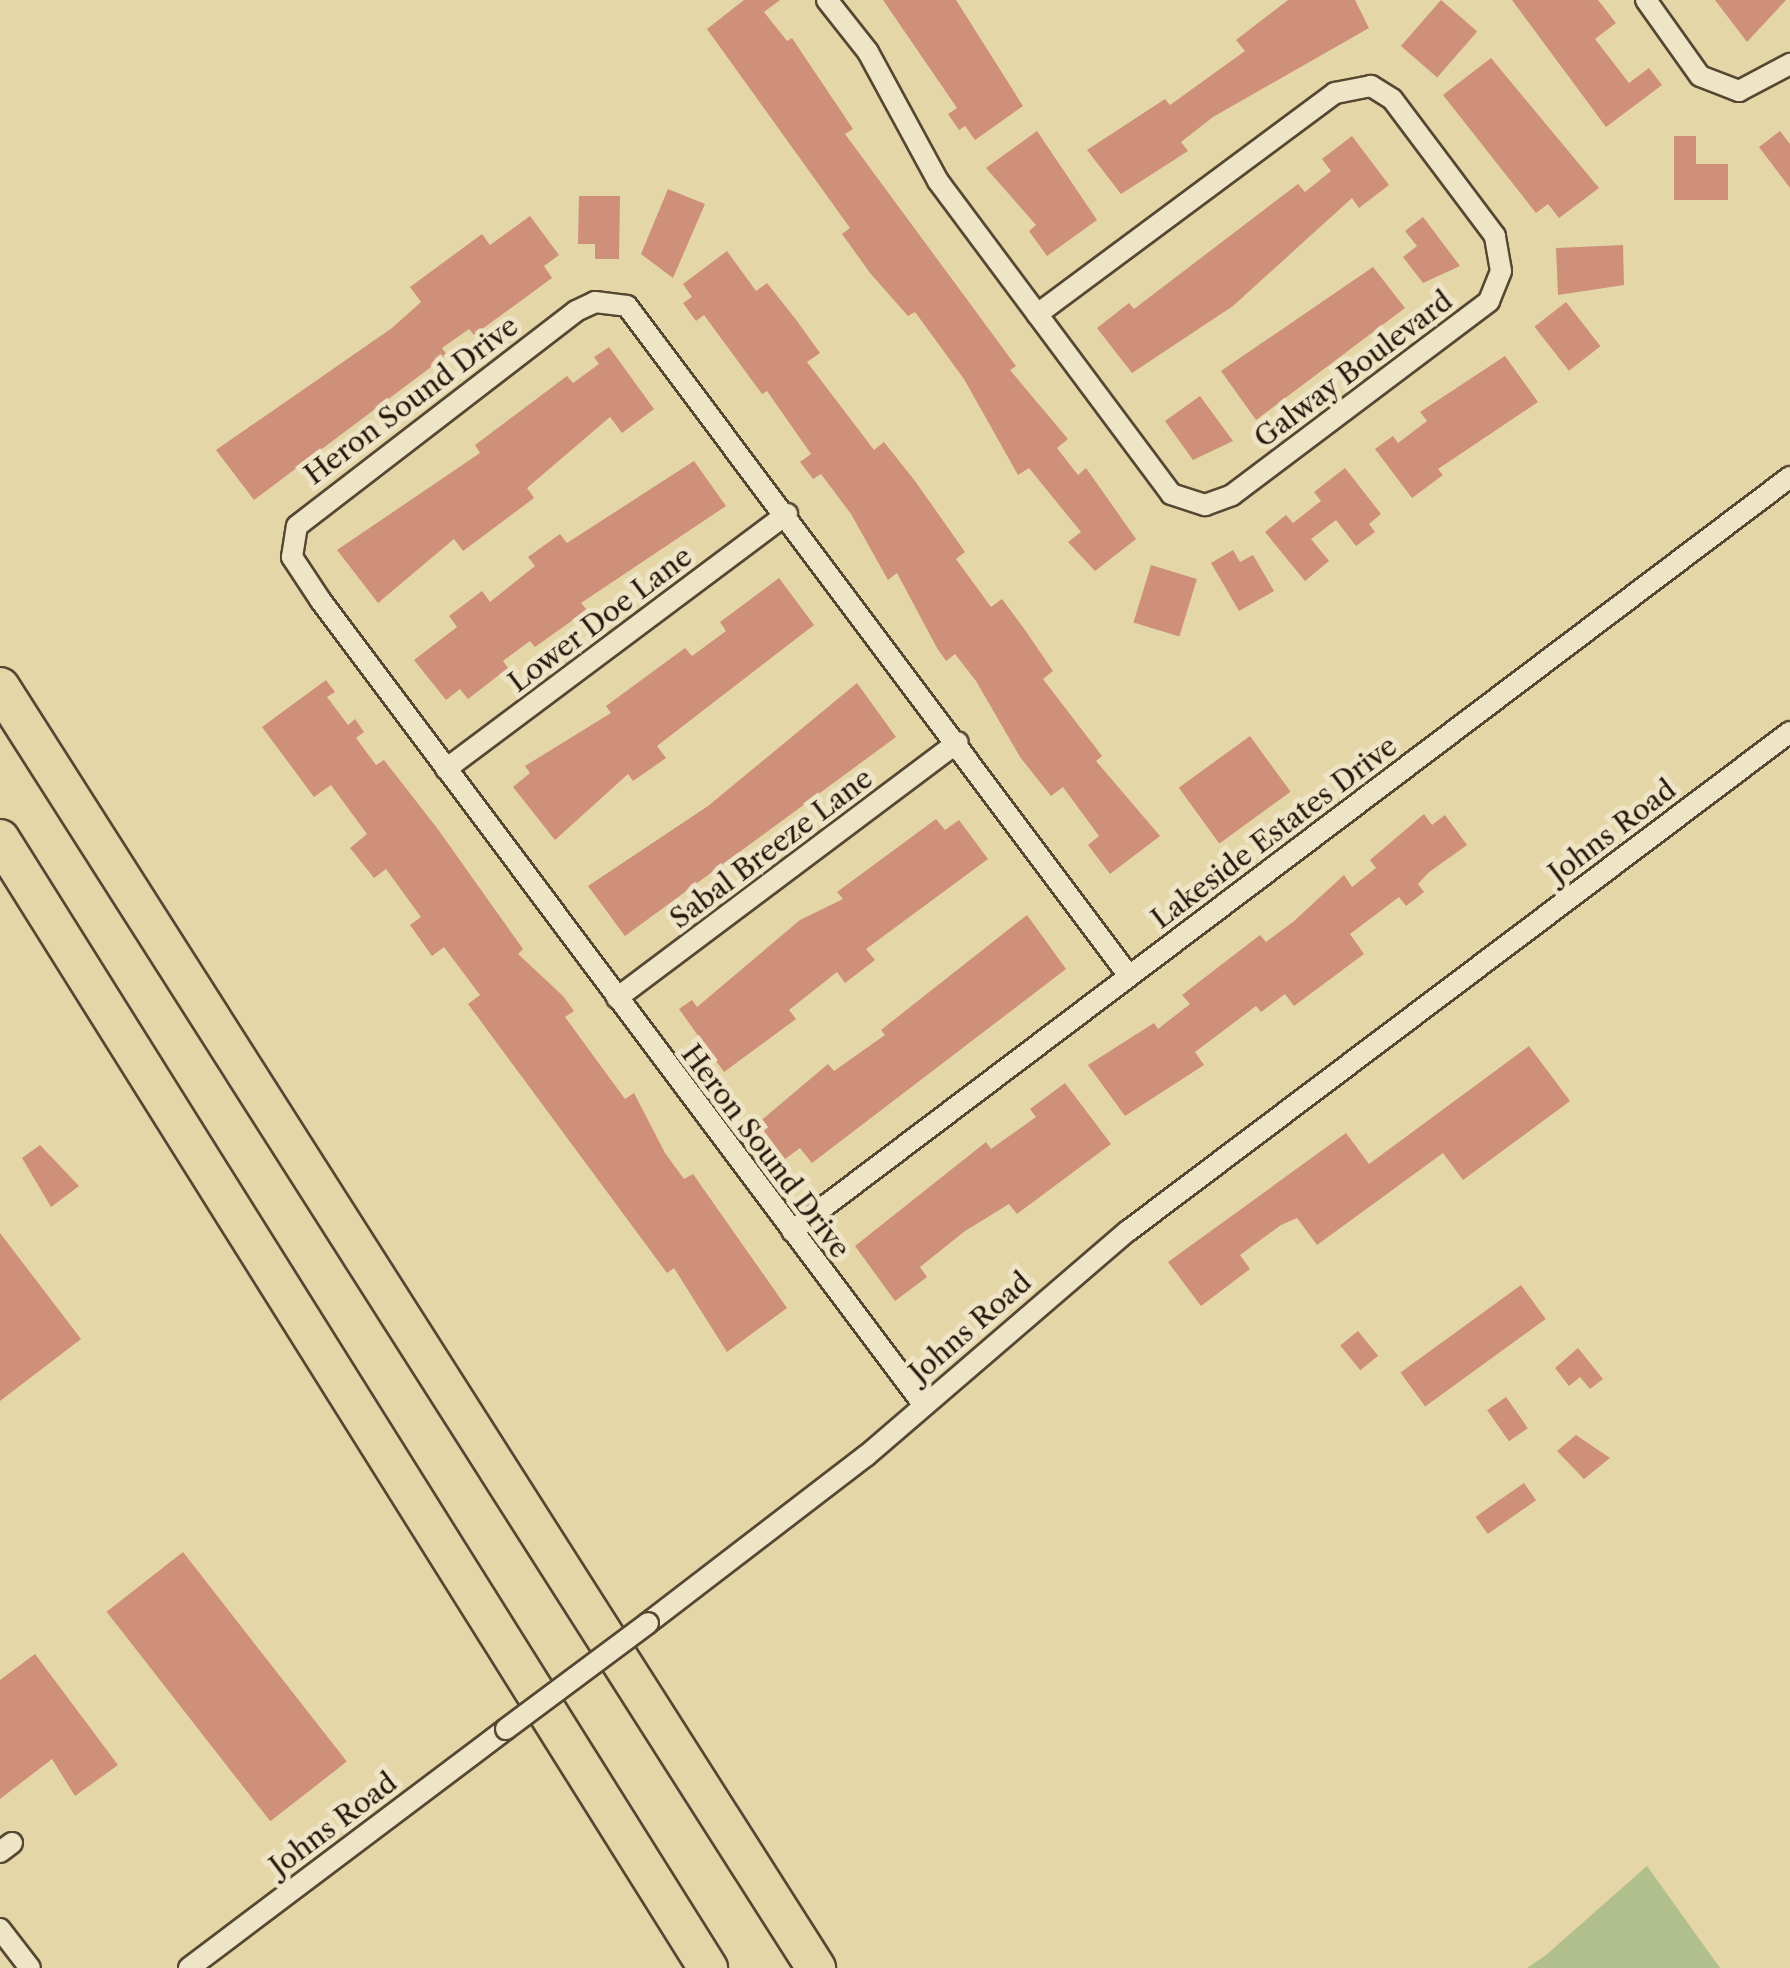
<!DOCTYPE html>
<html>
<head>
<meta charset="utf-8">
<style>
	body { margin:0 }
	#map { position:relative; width:1790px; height:1968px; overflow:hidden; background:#e5d6a8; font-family:"Libre Caslon Text",serif }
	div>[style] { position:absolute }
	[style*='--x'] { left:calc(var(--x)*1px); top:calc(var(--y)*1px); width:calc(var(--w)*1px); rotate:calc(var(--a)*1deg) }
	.green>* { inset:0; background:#b0bf8b }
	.building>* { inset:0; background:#ce9078; transform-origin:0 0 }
	.roads { filter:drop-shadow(2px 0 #564733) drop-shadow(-2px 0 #564733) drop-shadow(0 2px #564733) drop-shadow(0 -2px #564733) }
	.street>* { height:20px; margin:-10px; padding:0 10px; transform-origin:10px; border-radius:10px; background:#eee4c6 }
	.highway>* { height:38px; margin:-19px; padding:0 19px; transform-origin:19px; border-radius:19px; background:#e5d6a8 }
	.bridges { filter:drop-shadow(2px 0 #564733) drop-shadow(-2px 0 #564733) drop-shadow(0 2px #564733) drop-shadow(0 -2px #564733) }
	.street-bridge>* { height:20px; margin:-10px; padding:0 10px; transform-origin:10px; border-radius:10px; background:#eee4c6 }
	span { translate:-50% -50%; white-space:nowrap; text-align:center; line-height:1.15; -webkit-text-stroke:10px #eee4c6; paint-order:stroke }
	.street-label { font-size:28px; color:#27170c }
</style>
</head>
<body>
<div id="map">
	<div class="green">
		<div style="clip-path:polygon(1647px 1866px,1720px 1968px,1527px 1968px,1546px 1955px)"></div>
	</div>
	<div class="building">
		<div style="clip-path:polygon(744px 0,780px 0,764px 12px,787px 41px,792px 38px,853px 129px,845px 134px,1016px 366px,1010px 370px,1068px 439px,1057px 448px,1078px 475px,1086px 468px,1136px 539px,1095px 571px,1068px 542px,1081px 532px,1029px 468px,1018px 475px,964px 379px,915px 312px,908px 316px,870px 273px,842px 234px,850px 228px,707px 29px)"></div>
		<div style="clip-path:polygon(883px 0,956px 0,1023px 106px,975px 140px,965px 126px,959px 130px,948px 114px,957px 108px)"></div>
		<div style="clip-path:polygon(1288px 0,1355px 0,1369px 28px,1213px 117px,1181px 142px,1188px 151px,1121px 194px,1087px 150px,1165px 99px,1170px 105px,1245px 51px,1236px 40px)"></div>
		<div style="left:1441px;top:0;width:48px;height:61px;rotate:41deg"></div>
		<div style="clip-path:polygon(1512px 0,1598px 0,1616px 23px,1595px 39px,1629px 83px,1649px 68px,1662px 85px,1606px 127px)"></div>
		<div style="clip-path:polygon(1715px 0,1786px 0,1747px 42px)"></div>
		<div style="clip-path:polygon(1491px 58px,1599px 188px,1559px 218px,1548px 204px,1536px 213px,1443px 95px)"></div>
		<div style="clip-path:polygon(1037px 131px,1097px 220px,1047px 256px,1029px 231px,1036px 225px,986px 168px)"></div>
		<div style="clip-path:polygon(1780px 131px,1790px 144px,1790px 188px,1759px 147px)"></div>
		<div style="clip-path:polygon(1352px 136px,1389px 185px,1359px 208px,1352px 198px,1233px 306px,1132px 373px,1097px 328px,1129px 303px,1134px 309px,1298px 184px,1305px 192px,1331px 171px,1322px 159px)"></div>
		<div style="clip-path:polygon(1674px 136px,1696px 136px,1696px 164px,1728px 164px,1728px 200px,1674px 200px)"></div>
		<div style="clip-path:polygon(668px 189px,705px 204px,673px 278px,641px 254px)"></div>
		<div style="clip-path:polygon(579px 196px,620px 196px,619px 259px,595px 259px,595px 244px,578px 244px)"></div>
		<div style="clip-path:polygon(530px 216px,559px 255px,544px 266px,552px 278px,474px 335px,469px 329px,442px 348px,447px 355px,254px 500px,216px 450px,392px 328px,421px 302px,410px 287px,482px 234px,490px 245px)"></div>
		<div style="clip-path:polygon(1423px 217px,1460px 266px,1423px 283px,1403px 257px,1417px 246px,1405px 231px)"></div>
		<div style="clip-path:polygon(1623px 245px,1624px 285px,1558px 295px,1556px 248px)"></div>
		<div style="clip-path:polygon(727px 251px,756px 291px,767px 283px,797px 321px,820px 353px,807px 362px,874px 450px,884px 442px,915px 481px,965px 552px,956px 559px,991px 607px,1002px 599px,1025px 630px,1053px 671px,1043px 679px,1102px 756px,1096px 761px,1160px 836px,1110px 874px,1088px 845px,1099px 836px,1063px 787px,1051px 796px,1020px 757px,976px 681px,955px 654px,946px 661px,937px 648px,897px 573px,888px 580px,851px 514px,821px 474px,813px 479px,800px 462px,811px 454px,767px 391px,762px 394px,704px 315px,696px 321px,683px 303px,692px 297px,683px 284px)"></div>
		<div style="clip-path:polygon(1373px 267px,1405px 308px,1256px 420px,1221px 371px)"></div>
		<div style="left:1566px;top:302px;width:56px;height:40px;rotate:52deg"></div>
		<div style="clip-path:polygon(609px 347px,654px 409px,622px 433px,610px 417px,527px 488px,534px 498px,463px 551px,454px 539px,378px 603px,337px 550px,480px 453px,475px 445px,567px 376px,573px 383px,599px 364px,594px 357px)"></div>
		<div style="clip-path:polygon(1505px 356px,1538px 402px,1438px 469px,1443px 475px,1412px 498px,1375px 449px,1393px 436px,1398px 443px,1427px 421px,1420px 412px)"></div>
		<div style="clip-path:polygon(1200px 396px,1233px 441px,1193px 460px,1165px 421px)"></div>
		<div style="clip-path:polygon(694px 461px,726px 506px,581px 603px,587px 610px,535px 647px,530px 641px,503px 661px,508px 668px,468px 699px,460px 689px,446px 700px,414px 660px,457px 627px,449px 616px,482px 591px,490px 602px,535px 566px,528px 557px,560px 534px,567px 543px)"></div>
		<div style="clip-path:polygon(1345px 468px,1381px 514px,1369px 524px,1375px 532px,1356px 546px,1336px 520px,1311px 539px,1329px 561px,1305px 581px,1265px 532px,1286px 515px,1293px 523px,1321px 501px,1314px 492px)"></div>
		<div style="clip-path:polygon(1233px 550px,1240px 562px,1253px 555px,1274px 591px,1239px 611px,1211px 563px)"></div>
		<div style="left:1151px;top:565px;width:48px;height:60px;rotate:17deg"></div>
		<div style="clip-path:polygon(779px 578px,814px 625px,657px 746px,666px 758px,633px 781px,628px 774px,555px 840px,513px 787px,530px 773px,525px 766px,611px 713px,606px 706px,685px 648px,692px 656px,726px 631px,720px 622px)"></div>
		<div style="clip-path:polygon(326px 680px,335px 692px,327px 697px,348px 725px,355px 719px,364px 732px,356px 738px,376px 765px,384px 760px,437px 828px,523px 949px,518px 954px,563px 996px,574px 1011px,565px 1017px,625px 1099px,634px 1093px,665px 1153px,684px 1179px,693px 1174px,787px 1308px,727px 1352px,674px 1268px,667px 1273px,468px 1004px,480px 995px,444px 947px,432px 956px,410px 925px,421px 917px,386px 869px,374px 878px,350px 848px,367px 834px,331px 785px,314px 797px,262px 727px)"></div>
		<div style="clip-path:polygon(857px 683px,896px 737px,625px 936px,588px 886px,708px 806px)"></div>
		<div style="left:1250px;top:736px;width:69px;height:88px;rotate:54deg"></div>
		<div style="clip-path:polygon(1424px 814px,1432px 825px,1445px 815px,1467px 845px,1428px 873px,1418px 884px,1424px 892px,1406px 906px,1399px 897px,1350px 934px,1364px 954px,1294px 1006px,1285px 994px,1261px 1012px,1256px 1006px,1195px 1052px,1204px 1065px,1125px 1116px,1088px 1065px,1154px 1023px,1158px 1029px,1190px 1004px,1182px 995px,1260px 935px,1266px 942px,1293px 922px,1344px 875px,1352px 887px,1376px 868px,1370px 860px)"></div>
		<div style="clip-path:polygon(936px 819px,945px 830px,959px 820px,988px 859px,866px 949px,875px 960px,845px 983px,837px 972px,789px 1010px,796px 1019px,724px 1072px,679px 1009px,692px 1000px,697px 1007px,800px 920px,843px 899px,837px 892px)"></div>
		<div style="clip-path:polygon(1027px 915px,1066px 969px,812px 1163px,800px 1148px,785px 1159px,758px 1123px,828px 1064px,834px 1071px,885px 1035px,881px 1030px)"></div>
		<div style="clip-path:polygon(1529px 1046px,1570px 1101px,1463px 1180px,1443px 1153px,1317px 1245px,1297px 1218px,1281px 1225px,1240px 1255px,1250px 1269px,1201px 1306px,1168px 1262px,1346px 1133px,1369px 1164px)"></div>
		<div style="clip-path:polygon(1065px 1083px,1111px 1144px,1017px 1214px,1009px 1204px,965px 1231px,920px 1267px,927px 1277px,895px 1301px,855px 1246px,986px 1142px,991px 1149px,1036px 1117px,1030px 1109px)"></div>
		<div style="clip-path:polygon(40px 1145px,79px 1186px,51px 1207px,22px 1158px)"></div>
		<div style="clip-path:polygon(0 1233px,81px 1339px,0 1401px)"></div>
		<div style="left:1521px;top:1285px;width:42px;height:149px;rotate:54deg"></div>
		<div style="left:1358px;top:1331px;width:32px;height:23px;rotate:51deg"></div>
		<div style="clip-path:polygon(1578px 1348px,1603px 1379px,1590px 1389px,1580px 1377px,1569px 1386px,1555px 1368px)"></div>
		<div style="left:1506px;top:1397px;width:38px;height:23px;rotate:55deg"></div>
		<div style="clip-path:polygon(1576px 1435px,1610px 1458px,1584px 1479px,1557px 1451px)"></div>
		<div style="left:1524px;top:1483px;width:21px;height:59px;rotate:55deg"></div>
		<div style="left:183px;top:1552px;width:266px;height:97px;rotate:52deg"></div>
		<div style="clip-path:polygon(35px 1654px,118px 1765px,75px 1796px,52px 1759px,0 1799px,0 1680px)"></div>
	</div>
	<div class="roads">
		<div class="street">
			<div style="--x:827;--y:0;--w:66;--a:51.7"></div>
			<div style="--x:868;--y:52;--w:147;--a:61.5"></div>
			<div style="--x:938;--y:181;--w:390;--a:53.3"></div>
			<div style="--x:1171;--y:494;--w:36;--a:18"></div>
			<div style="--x:1205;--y:505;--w:29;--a:-20"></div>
			<div style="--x:1232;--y:495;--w:322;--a:-37"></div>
			<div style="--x:1489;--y:301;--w:32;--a:-68"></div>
			<div style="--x:1501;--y:271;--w:36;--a:-100"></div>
			<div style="--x:1495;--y:236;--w:171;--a:-126.9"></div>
			<div style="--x:1392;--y:99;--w:25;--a:-148"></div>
			<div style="--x:1371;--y:86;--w:37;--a:169"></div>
			<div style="--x:1335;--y:93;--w:371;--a:143.4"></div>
			<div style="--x:1646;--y:0;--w:93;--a:54.6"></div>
			<div style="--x:1700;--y:76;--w:42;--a:21"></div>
			<div style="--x:1739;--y:91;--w:58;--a:-27.9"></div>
			<div style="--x:446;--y:769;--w:426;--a:-36.8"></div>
			<div style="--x:617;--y:998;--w:426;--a:-36.9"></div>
			<div style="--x:792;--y:1231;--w:1251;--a:-37.07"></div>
			<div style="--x:923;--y:1404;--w:1004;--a:-126.86"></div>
			<div style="--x:321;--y:601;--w:53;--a:-123.4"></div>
			<div style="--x:292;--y:557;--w:31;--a:-81"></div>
			<div style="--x:297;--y:526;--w:352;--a:-37.6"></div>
			<div style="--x:576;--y:311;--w:21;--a:-25"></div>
			<div style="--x:595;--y:302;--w:32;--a:7"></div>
			<div style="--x:627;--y:306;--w:837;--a:53.16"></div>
			<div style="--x:648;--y:1623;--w:275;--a:-37.5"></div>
			<div style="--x:866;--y:1456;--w:345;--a:-40.7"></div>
			<div style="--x:1128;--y:1231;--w:829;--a:-37.01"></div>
			<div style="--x:0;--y:1852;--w:15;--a:-37"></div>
			<div style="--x:0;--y:1929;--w:49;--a:52.4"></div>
			<div style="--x:189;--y:1968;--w:397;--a:-37"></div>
		</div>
		<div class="highway">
			<div style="--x:0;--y:687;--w:1519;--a:57.5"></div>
			<div style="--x:0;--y:839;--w:1333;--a:57.91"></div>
		</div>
	</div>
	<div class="bridges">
		<div class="street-bridge">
			<div style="--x:506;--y:1729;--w:177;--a:-36.7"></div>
		</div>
	</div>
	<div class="street-label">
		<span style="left:1353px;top:369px;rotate:-37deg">Galway Boulevard</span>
		<span style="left:411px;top:400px;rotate:-37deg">Heron Sound Drive</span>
		<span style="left:600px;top:619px;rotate:-37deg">Lower Doe Lane</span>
		<span style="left:1612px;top:831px;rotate:-37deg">Johns Road</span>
		<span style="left:1274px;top:832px;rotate:-37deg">Lakeside Estates Drive</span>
		<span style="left:771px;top:848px;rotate:-37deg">Sabal Breeze Lane</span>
		<span style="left:766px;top:1151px;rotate:53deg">Heron Sound Drive</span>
		<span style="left:970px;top:1327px;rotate:-41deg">Johns Road</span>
		<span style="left:333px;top:1824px;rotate:-37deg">Johns Road</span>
	</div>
</div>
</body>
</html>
